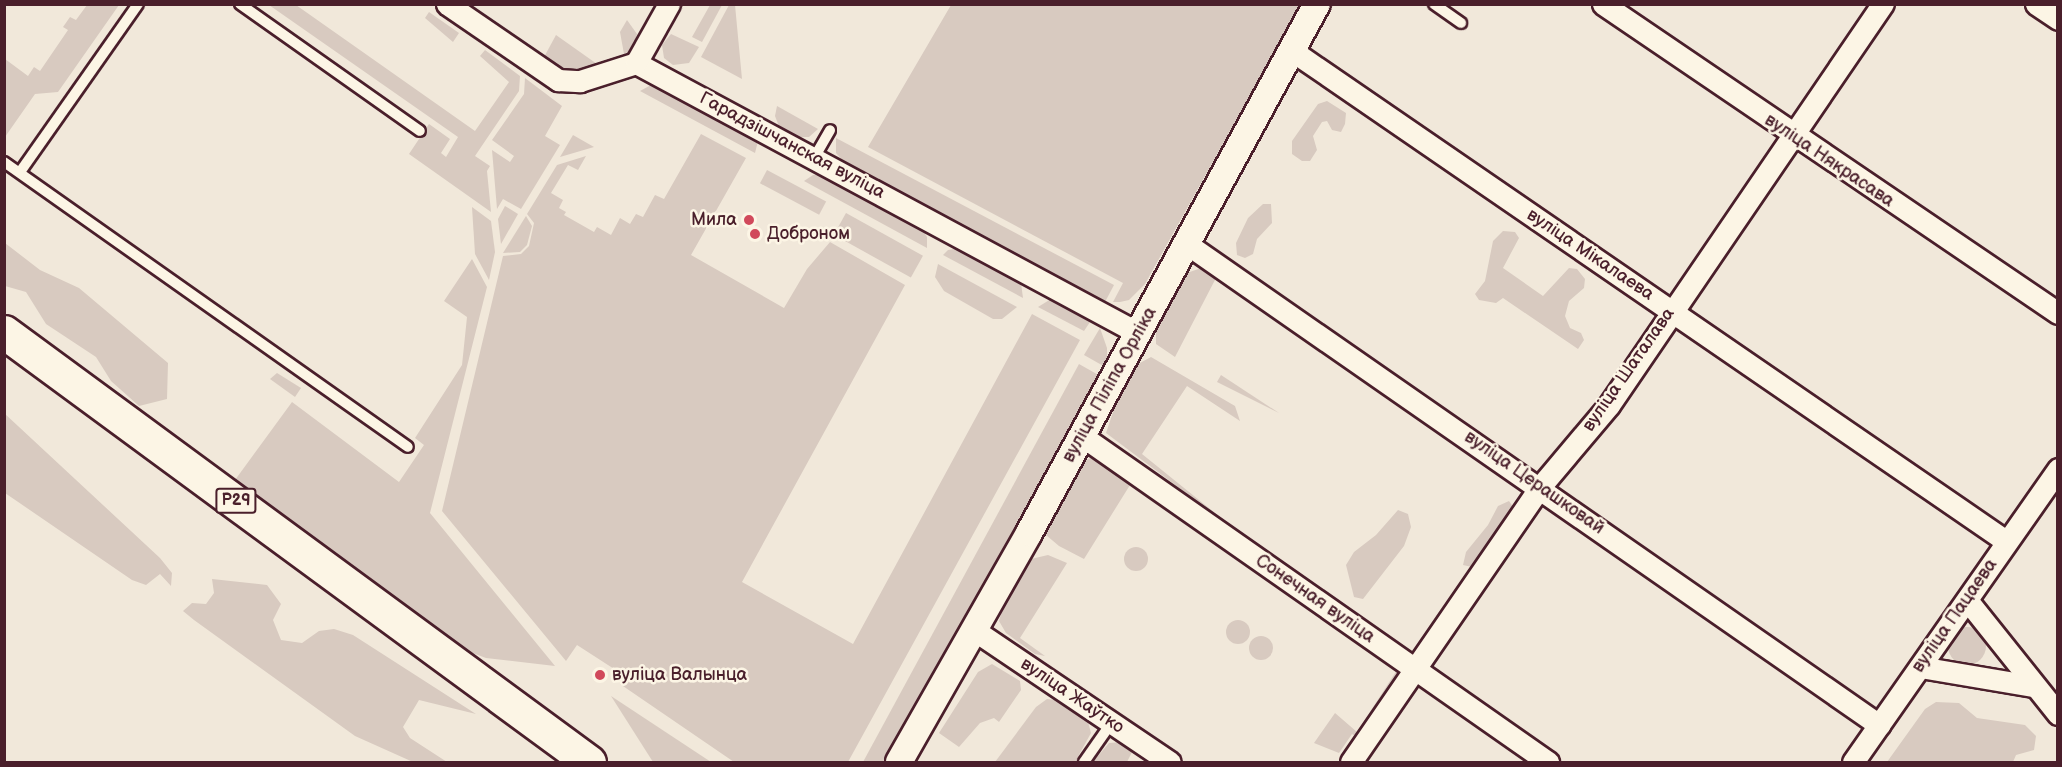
<!DOCTYPE html>
<html>
<head>
<meta charset="utf-8">
<style>
	body { margin:0 }
	#map { position:relative; width:2062px; height:767px; overflow:hidden; background:#f1e8da; font-family:"Balsamiq Sans",sans-serif }
	div>[style] { position:absolute }
	[style*='--x'] { left:calc(var(--x)*1px); top:calc(var(--y)*1px); width:calc(var(--w)*1px); rotate:calc(var(--a)*1deg) }
	.green>* { inset:0; background:#d8cac0; transform-origin:0 0 }
	.round { border-radius:50% }
	.roads { filter:drop-shadow(2px 0 #4a1f2b) drop-shadow(-2px 0 #4a1f2b) drop-shadow(0 2px #4a1f2b) drop-shadow(0 -2px #4a1f2b) }
	.service>* { height:10px; margin:-5px; padding:0 5px; transform-origin:5px; border-radius:5px; background:#fcf5e5 }
	.minor>* { height:21px; margin:-10.5px; padding:0 10.5px; transform-origin:10.5px; border-radius:10.5px; background:#fcf5e5 }
	.tertiary>* { height:26px; margin:-13px; padding:0 13px; transform-origin:13px; border-radius:13px; background:#fcf5e5 }
	.primary>* { height:33px; margin:-16.5px; padding:0 16.5px; transform-origin:16.5px; border-radius:16.5px; background:#fcf5e5 }
	.dots>* { width:16px; height:16px; translate:-50% -50%; box-sizing:border-box; border:3px solid #fcf5e5; border-radius:50% }
	span { translate:-50% -50%; white-space:nowrap; text-align:center; line-height:1.15; -webkit-text-stroke:5px #fcf5e5; paint-order:stroke }
	.shield-label span { padding:2px 4px; background:#fcf5e5; border:2px solid; border-radius:4px; -webkit-text-stroke-width:0 }
	.shield-label { font-size:16px; color:#4a1f2b; font-weight:700 }
	.street-label { font-size:18px; color:#4a1f2b }
	.poi-label { font-size:18px; color:#4a1f2b }
	.right { translate:-100% -50%; text-align:right }
	.left { translate:0 -50%; text-align:left }
	.frame { position:absolute; inset:0; border:6px solid #4a1f2b; pointer-events:none }
</style>
</head>
<body>
<div id="map">
	<div class="green">
		<div style="clip-path:polygon(87px 5px,119px 5px,58px 92px,35px 94px,5px 137px,5px 59px,28px 76px,34px 67px,40px 71px,68px 30px,63px 27px,70px 17px,76px 20px)"></div>
		<div style="clip-path:polygon(269px 5px,296px 5px,475px 131px,509px 82px,480px 56px,485px 50px,520px 76px,519px 91px,475px 156px,490px 166px,487px 171px,491px 212px,409px 154px,429px 124px,450px 139px,441px 153px,446px 157px,458px 137px)"></div>
		<div style="clip-path:polygon(710px 5px,722px 5px,702px 42px,692px 37px)"></div>
		<div style="clip-path:polygon(729px 5px,735px 5px,742px 79px,701px 57px)"></div>
		<div style="clip-path:polygon(951px 5px,951px 4px,1300px 5px,1145px 284px,1129px 300px,1120px 302px,1113px 302px,1123px 283px,868px 147px)"></div>
		<div style="clip-path:polygon(429px 12px,459px 33px,453px 42px,425px 18px)"></div>
		<div style="clip-path:polygon(627px 20px,637px 34px,632px 50px,624px 54px,620px 32px)"></div>
		<div style="clip-path:polygon(671px 34px,699px 47px,689px 63px,673px 65px,664px 58px,662px 45px)"></div>
		<div style="clip-path:polygon(556px 35px,597px 64px,561px 73px,543px 59px)"></div>
		<div style="clip-path:polygon(525px 78px,562px 106px,545px 136px,560px 145px,521px 209px,503px 199px,497px 209px,492px 150px,510px 162px,514px 156px,492px 140px,524px 94px)"></div>
		<div style="clip-path:polygon(651px 85px,662px 91px,665px 87px,754px 135px,758px 141px,755px 153px,640px 91px)"></div>
		<div style="clip-path:polygon(1327px 101px,1346px 113px,1345px 124px,1341px 132px,1332px 130px,1327px 121px,1322px 122px,1313px 136px,1317px 150px,1310px 161px,1302px 161px,1292px 154px,1292px 141px,1318px 104px)"></div>
		<div style="clip-path:polygon(777px 106px,818px 129px,809px 137px,794px 137px,780px 129px,775px 116px)"></div>
		<div style="clip-path:polygon(701px 134px,746px 158px,691px 255px,784px 308px,807px 269px,830px 242px,905px 285px,742px 582px,853px 644px,1032px 314px,1080px 340px,848px 762px,734px 762px,620px 684px,625px 676px,577px 645px,566px 661px,442px 511px,503px 256px,521px 254px,529px 246px,534px 223px,527px 214px,557px 165px,586px 156px,578px 170px,568px 165px,551px 193px,563px 200px,559px 208px,566px 212px,564px 215px,594px 232px,597px 227px,611px 235px,620px 218px,630px 224px,636px 214px,643px 217px,655px 195px,664px 199px)"></div>
		<div style="clip-path:polygon(573px 135px,594px 147px,560px 157px)"></div>
		<div style="clip-path:polygon(836px 138px,1114px 285px,1105px 302px,844px 162px,836px 153px)"></div>
		<div style="left:767px;top:170px;width:67px;height:15px;rotate:28deg"></div>
		<div style="clip-path:polygon(813px 175px,827px 175px,920px 226px,927px 237px,927px 248px,804px 181px)"></div>
		<div style="clip-path:polygon(1263px 204px,1271px 204px,1272px 223px,1257px 239px,1253px 254px,1245px 258px,1237px 255px,1236px 243px,1248px 218px)"></div>
		<div style="clip-path:polygon(505px 206px,518px 214px,501px 244px,498px 219px)"></div>
		<div style="clip-path:polygon(472px 207px,491px 221px,495px 252px,489px 280px,475px 254px)"></div>
		<div style="left:846px;top:213px;width:88px;height:25px;rotate:29deg"></div>
		<div style="clip-path:polygon(526px 216px,532px 226px,527px 245px,520px 252px,503px 253px)"></div>
		<div style="clip-path:polygon(1503px 231px,1515px 232px,1519px 238px,1503px 268px,1543px 296px,1569px 268px,1577px 269px,1585px 279px,1584px 288px,1569px 301px,1565px 316px,1570px 328px,1581px 333px,1584px 340px,1578px 349px,1503px 298px,1496px 303px,1479px 300px,1475px 294px,1485px 281px,1493px 241px)"></div>
		<div style="clip-path:polygon(5px 243px,40px 270px,79px 288px,168px 363px,167px 399px,139px 406px,111px 381px,96px 357px,46px 324px,26px 292px,5px 286px)"></div>
		<div style="clip-path:polygon(961px 248px,1015px 276px,1021px 283px,1023px 298px,943px 255px,948px 250px)"></div>
		<div style="clip-path:polygon(472px 259px,487px 287px,430px 513px,555px 666px,486px 658px,462px 649px,227px 491px,292px 402px,399px 482px,424px 445px,415px 438px,462px 365px,467px 317px,444px 301px)"></div>
		<div style="clip-path:polygon(938px 264px,1017px 307px,1002px 319px,993px 319px,944px 291px,935px 277px)"></div>
		<div style="clip-path:polygon(1204px 267px,1239px 286px,1244px 297px,1216px 278px,1175px 357px,1156px 344px,1156px 327px,1184px 274px)"></div>
		<div style="clip-path:polygon(1051px 299px,1059px 300px,1092px 319px,1084px 331px,1038px 307px)"></div>
		<div style="clip-path:polygon(1100px 328px,1107px 348px,1107px 368px,1084px 355px)"></div>
		<div style="clip-path:polygon(1151px 357px,1235px 406px,1240px 421px,1187px 386px,1142px 454px,1246px 538px,1106px 433px,1118px 397px,1138px 364px)"></div>
		<div style="clip-path:polygon(1079px 364px,1102px 377px,885px 762px,863px 762px)"></div>
		<div style="clip-path:polygon(277px 373px,301px 388px,295px 397px,270px 379px)"></div>
		<div style="clip-path:polygon(1221px 375px,1279px 413px,1217px 382px)"></div>
		<div style="clip-path:polygon(4px 413px,160px 558px,172px 573px,171px 586px,160px 574px,146px 585px,132px 580px,5px 493px)"></div>
		<div style="clip-path:polygon(1093px 457px,1206px 530px,1207px 537px,1130px 485px,1084px 559px,1059px 546px,1046px 535px,1046px 528px,1082px 462px)"></div>
		<div style="clip-path:polygon(1509px 501px,1516px 511px,1493px 535px,1481px 558px,1472px 567px,1463px 565px,1466px 552px,1488px 525px,1498px 506px)"></div>
		<div style="clip-path:polygon(1398px 510px,1408px 514px,1411px 527px,1404px 546px,1363px 599px,1354px 597px,1346px 565px,1354px 552px,1376px 535px)"></div>
		<div class="round" style="left:1124px;top:547px;width:24px;height:24px"></div>
		<div style="clip-path:polygon(1048px 555px,1067px 563px,1020px 638px,1045px 656px,1035px 654px,1006px 633px,999px 621px,1004px 603px,1031px 559px)"></div>
		<div style="clip-path:polygon(1266px 574px,1399px 670px,1360px 739px,1352px 734px,1339px 753px,1314px 743px,1335px 713px,1357px 732px,1397px 670px,1263px 576px)"></div>
		<div style="clip-path:polygon(212px 579px,267px 585px,281px 604px,273px 620px,281px 640px,302px 643px,319px 631px,334px 629px,353px 635px,476px 714px,419px 700px,403px 727px,410px 738px,447px 762px,413px 762px,355px 736px,194px 620px,183px 611px,192px 603px,206px 604px,214px 593px)"></div>
		<div class="round" style="left:1226px;top:620px;width:24px;height:24px"></div>
		<div class="round" style="left:1948px;top:627px;width:38px;height:38px"></div>
		<div class="round" style="left:1249px;top:636px;width:24px;height:24px"></div>
		<div style="clip-path:polygon(992px 664px,1020px 681px,1021px 690px,999px 722px,994px 718px,980px 723px,959px 747px,939px 733px,978px 672px)"></div>
		<div style="clip-path:polygon(611px 696px,711px 762px,653px 762px)"></div>
		<div style="clip-path:polygon(1047px 699px,1057px 700px,1088px 722px,1091px 733px,1075px 762px,995px 762px,1036px 707px)"></div>
		<div style="clip-path:polygon(1936px 702px,1959px 703px,1977px 718px,2025px 725px,2036px 736px,2034px 750px,2016px 755px,2013px 762px,1887px 762px,1925px 709px)"></div>
		<div style="clip-path:polygon(1122px 742px,1132px 752px,1127px 762px,1093px 762px,1109px 743px)"></div>
	</div>
	<div class="roads">
		<div class="service">
			<div style="--x:240;--y:4;--w:220;--a:35.2"></div>
			<div style="--x:1434;--y:4;--w:33;--a:35"></div>
			<div style="--x:814;--y:158;--w:32;--a:-60"></div>
			<div style="--x:4;--y:162;--w:494;--a:35.2"></div>
			<div style="--x:20;--y:172;--w:205;--a:-54.9"></div>
			<div style="--x:1084;--y:762;--w:49;--a:-55"></div>
		</div>
		<div class="minor">
			<div style="--x:447;--y:4;--w:135;--a:34.4"></div>
			<div style="--x:558;--y:80;--w:22;--a:3"></div>
			<div style="--x:580;--y:81;--w:59;--a:-17.8"></div>
			<div style="--x:636;--y:63;--w:570;--a:28.27"></div>
			<div style="--x:1603;--y:4;--w:550;--a:34.18"></div>
			<div style="--x:2036;--y:4;--w:27;--a:34"></div>
			<div style="--x:1291;--y:50;--w:867;--a:34.48"></div>
			<div style="--x:636;--y:63;--w:68;--a:-60.8"></div>
			<div style="--x:1187;--y:244;--w:843;--a:34.8"></div>
			<div style="--x:1082;--y:436;--w:569;--a:34.98"></div>
			<div style="--x:1967;--y:600;--w:146;--a:51.4"></div>
			<div style="--x:974;--y:630;--w:236;--a:34"></div>
			<div style="--x:1920;--y:667;--w:114;--a:9.6"></div>
			<div style="--x:1351;--y:762;--w:334;--a:-55.5"></div>
			<div style="--x:1540;--y:487;--w:107;--a:-49.9"></div>
			<div style="--x:1609;--y:405;--w:486;--a:-55.7"></div>
			<div style="--x:1853;--y:762;--w:358;--a:-55"></div>
		</div>
		<div class="tertiary">
			<div style="--x:899;--y:762;--w:263;--a:-60.4"></div>
			<div style="--x:1029;--y:533;--w:602;--a:-61.44"></div>
		</div>
		<div class="primary">
			<div style="--x:4;--y:332;--w:726;--a:36.32"></div>
		</div>
	</div>
	<div class="dots">
		<div style="left:749px;top:220px;background:#d1495b"></div>
		<div style="left:755px;top:234px;background:#d1495b"></div>
		<div style="left:600px;top:675px;background:#d1495b"></div>
	</div>
	<div class="shield-label">
		<span style="left:236px;top:501px">Р29</span>
	</div>
	<div class="street-label">
		<span style="left:792px;top:146px;rotate:28deg">Гарадзішчанская вуліца</span>
		<span style="left:1829px;top:161px;rotate:34deg">вуліца Някрасава</span>
		<span style="left:1590px;top:255px;rotate:34deg">вуліца Мікалаева</span>
		<span style="left:1629px;top:370px;rotate:-55deg">вуліца Шаталава</span>
		<span style="left:1110px;top:385px;rotate:-61deg">вуліца Піліпа Орліка</span>
		<span style="left:1534px;top:483px;rotate:35deg">вуліца Церашковай</span>
		<span style="left:1315px;top:599px;rotate:35deg">Сонечная вуліца</span>
		<span style="left:1955px;top:616px;rotate:-55deg">вуліца Пацаева</span>
		<span style="left:1072px;top:696px;rotate:34deg">вуліца Жаўтко</span>
	</div>
	<div class="poi-label">
		<span class="right" style="left:737px;top:220px">Мила</span>
		<span class="left" style="left:767px;top:234px">Доброном</span>
		<span class="left" style="left:612px;top:675px">вуліца Валынца</span>
	</div>
	<div class="frame"></div>
</div>
</body>
</html>
